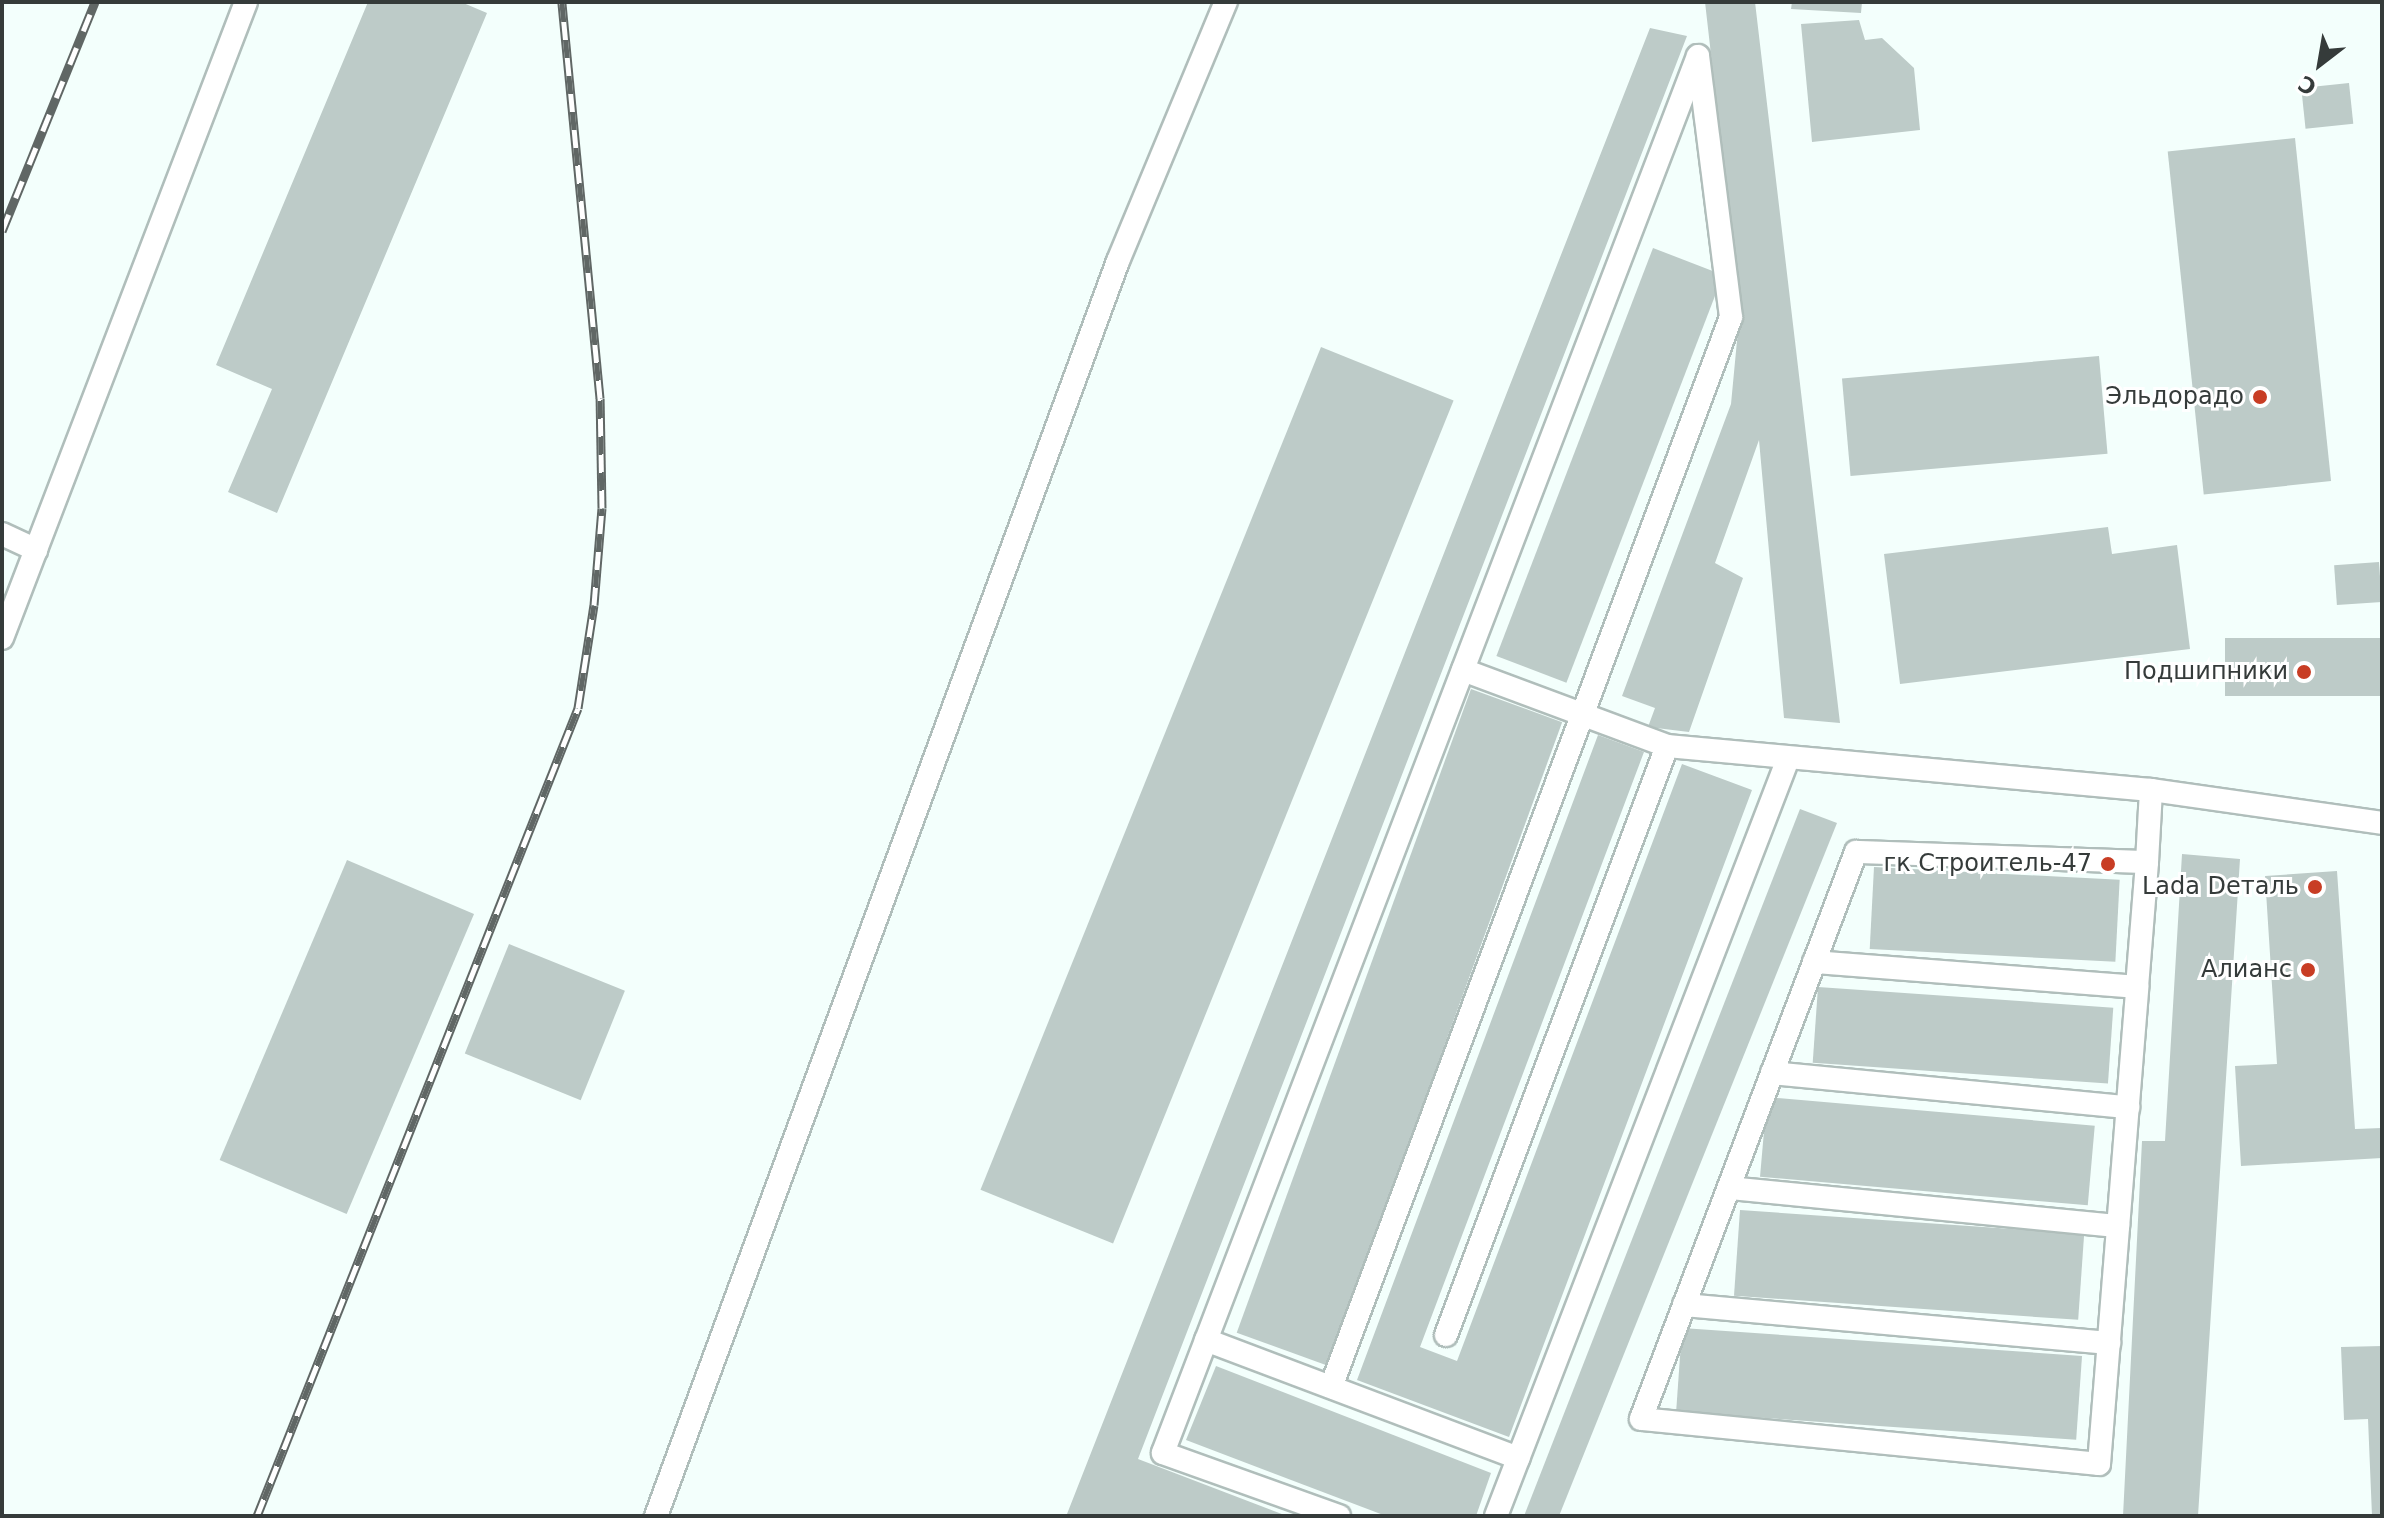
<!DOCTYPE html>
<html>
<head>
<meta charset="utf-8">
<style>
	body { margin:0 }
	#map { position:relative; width:2384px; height:1518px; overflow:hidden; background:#f3fffc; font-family:"DejaVu Sans",sans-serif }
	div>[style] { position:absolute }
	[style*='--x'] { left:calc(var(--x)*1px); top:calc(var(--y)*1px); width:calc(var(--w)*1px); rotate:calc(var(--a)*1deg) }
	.building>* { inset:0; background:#bdcbc8; transform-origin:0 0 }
	.roads { filter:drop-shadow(2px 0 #b0bebb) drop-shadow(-2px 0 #b0bebb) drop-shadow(0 2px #b0bebb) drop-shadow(0 -2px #b0bebb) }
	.lane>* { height:22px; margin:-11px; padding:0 11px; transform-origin:11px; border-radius:11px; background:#fff }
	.rail>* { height:9px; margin-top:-4.5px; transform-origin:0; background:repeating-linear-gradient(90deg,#fff 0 18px,#606765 0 36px); box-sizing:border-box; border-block:2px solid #606765 }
	.dots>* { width:22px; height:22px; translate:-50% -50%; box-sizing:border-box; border:4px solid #fff; border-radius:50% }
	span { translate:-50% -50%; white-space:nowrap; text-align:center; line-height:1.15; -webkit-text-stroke:6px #fff; paint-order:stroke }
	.poi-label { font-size:24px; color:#353b3a }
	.right { translate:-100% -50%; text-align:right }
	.frame { position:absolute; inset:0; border:4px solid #353b3a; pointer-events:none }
	.north { position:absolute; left:2280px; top:24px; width:80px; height:80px; -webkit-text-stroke:6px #fff; paint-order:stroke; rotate:211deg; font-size:22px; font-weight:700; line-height:32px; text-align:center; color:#353b3a }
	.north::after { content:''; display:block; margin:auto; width:28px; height:36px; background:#353b3a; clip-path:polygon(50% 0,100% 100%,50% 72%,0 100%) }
</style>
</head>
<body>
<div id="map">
	<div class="building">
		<div style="clip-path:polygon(368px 2px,461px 2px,487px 13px,277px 513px,228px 492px,272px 389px,216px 365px)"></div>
		<div style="clip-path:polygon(1705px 2px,1755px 2px,1840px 723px,1784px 718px,1759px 440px,1715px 563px,1743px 578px,1689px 732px,1648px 727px,1655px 708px,1622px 696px,1731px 404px,1740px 309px)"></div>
		<div style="clip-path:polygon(1792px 2px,1862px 2px,1861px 13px,1791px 9px)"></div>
		<div style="clip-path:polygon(1859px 20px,1865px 40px,1882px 38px,1914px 68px,1920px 130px,1812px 142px,1801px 24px)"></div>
		<div style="clip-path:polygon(1650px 28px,1687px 36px,1138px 1459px,1287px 1516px,1067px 1514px)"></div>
		<div style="left:2349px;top:83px;width:41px;height:48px;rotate:84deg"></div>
		<div style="left:2295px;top:138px;width:345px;height:128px;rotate:84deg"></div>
		<div style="left:1653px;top:248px;width:75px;height:437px;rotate:21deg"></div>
		<div style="left:1321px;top:347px;width:143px;height:909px;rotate:22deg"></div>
		<div style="left:2099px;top:356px;width:98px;height:258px;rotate:85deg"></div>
		<div style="clip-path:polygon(2108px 527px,2112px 554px,2177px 545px,2190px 649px,1900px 684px,1884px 554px)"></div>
		<div style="left:2379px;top:562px;width:40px;height:45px;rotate:86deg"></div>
		<div style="left:2382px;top:638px;width:58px;height:157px;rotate:90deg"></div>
		<div style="left:1471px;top:689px;width:97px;height:685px;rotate:20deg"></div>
		<div style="clip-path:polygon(1598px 735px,1644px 752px,1420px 1347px,1457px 1361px,1682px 764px,1752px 790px,1509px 1437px,1357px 1380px)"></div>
		<div style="clip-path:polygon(1800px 809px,1837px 823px,1559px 1516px,1524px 1516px)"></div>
		<div style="clip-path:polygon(2182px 854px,2240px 859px,2198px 1516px,2123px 1516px,2142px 1141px,2165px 1141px)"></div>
		<div style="left:347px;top:860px;width:138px;height:326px;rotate:23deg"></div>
		<div style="left:1874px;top:867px;width:246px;height:82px;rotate:3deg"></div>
		<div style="clip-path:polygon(2337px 871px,2355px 1129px,2382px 1128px,2382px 1158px,2241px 1166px,2235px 1066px,2277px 1064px,2265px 876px)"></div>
		<div style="left:509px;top:944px;width:125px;height:118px;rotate:22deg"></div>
		<div style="left:1818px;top:987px;width:296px;height:76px;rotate:4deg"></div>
		<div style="left:1767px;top:1097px;width:329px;height:80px;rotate:5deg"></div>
		<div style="left:1740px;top:1210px;width:345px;height:86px;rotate:4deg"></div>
		<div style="left:1682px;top:1328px;width:401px;height:84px;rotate:4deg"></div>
		<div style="clip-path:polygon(2382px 1346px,2382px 1516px,2372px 1516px,2368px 1419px,2344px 1420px,2341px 1347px)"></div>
		<div style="clip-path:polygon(1216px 1366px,1491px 1473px,1476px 1516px,1386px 1516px,1186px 1440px)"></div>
	</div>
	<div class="roads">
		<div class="lane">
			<div style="--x:2;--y:534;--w:38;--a:25"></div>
			<div style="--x:2;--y:638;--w:681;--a:-69.01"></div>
			<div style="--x:1463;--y:670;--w:218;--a:20.4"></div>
			<div style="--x:1667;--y:746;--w:486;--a:5.2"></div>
			<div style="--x:2151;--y:790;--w:233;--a:8.1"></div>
			<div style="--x:2147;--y:862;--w:291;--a:-178"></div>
			<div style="--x:1856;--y:852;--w:606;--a:110.77"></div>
			<div style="--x:1641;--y:1419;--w:460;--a:5.6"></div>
			<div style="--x:2099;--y:1464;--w:479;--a:-85.4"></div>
			<div style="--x:2137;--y:987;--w:125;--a:-85.4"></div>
			<div style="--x:2147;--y:862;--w:72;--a:-86.8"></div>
			<div style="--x:1814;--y:962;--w:324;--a:4.4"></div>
			<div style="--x:1772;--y:1073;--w:358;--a:5.5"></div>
			<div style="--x:1729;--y:1188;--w:391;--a:5.6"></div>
			<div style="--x:1684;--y:1305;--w:427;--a:5.1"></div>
			<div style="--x:1446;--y:1335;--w:629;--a:-69.43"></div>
			<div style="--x:1206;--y:1340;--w:334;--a:20.7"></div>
			<div style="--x:1331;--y:1387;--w:1142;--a:-69.5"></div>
			<div style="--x:1731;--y:317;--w:263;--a:-97.2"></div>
			<div style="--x:1698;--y:56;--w:1496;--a:110.96"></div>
			<div style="--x:1163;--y:1453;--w:187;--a:19.7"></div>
			<div style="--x:656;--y:1516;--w:1337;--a:-69.79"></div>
			<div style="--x:1118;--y:261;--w:281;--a:-67.4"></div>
			<div style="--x:1496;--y:1516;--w:811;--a:-68.91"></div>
		</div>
	</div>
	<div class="rail">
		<div style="--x:2;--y:231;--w:247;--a:-67.9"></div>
		<div style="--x:257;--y:1516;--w:869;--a:-68.33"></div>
		<div style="--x:578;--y:708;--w:104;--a:-81.2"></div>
		<div style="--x:594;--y:605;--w:97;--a:-85.3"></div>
		<div style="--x:602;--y:508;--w:110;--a:-91"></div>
		<div style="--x:600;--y:398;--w:398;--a:-95.5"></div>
	</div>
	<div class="dots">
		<div style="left:2260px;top:397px;background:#c83d24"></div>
		<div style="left:2304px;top:672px;background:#c83d24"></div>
		<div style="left:2108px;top:864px;background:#c83d24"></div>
		<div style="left:2315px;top:887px;background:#c83d24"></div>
		<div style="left:2308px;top:970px;background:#c83d24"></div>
	</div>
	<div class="poi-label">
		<span class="right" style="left:2244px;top:397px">Эльдорадо</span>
		<span class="right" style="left:2288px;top:672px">Подшипники</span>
		<span class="right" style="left:2092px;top:864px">гк Строитель-47</span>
		<span class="right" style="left:2299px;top:887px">Lada Dеталь</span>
		<span class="right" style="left:2292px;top:970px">Алианс</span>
	</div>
	<div class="frame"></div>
	<div class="north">С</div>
</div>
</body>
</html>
